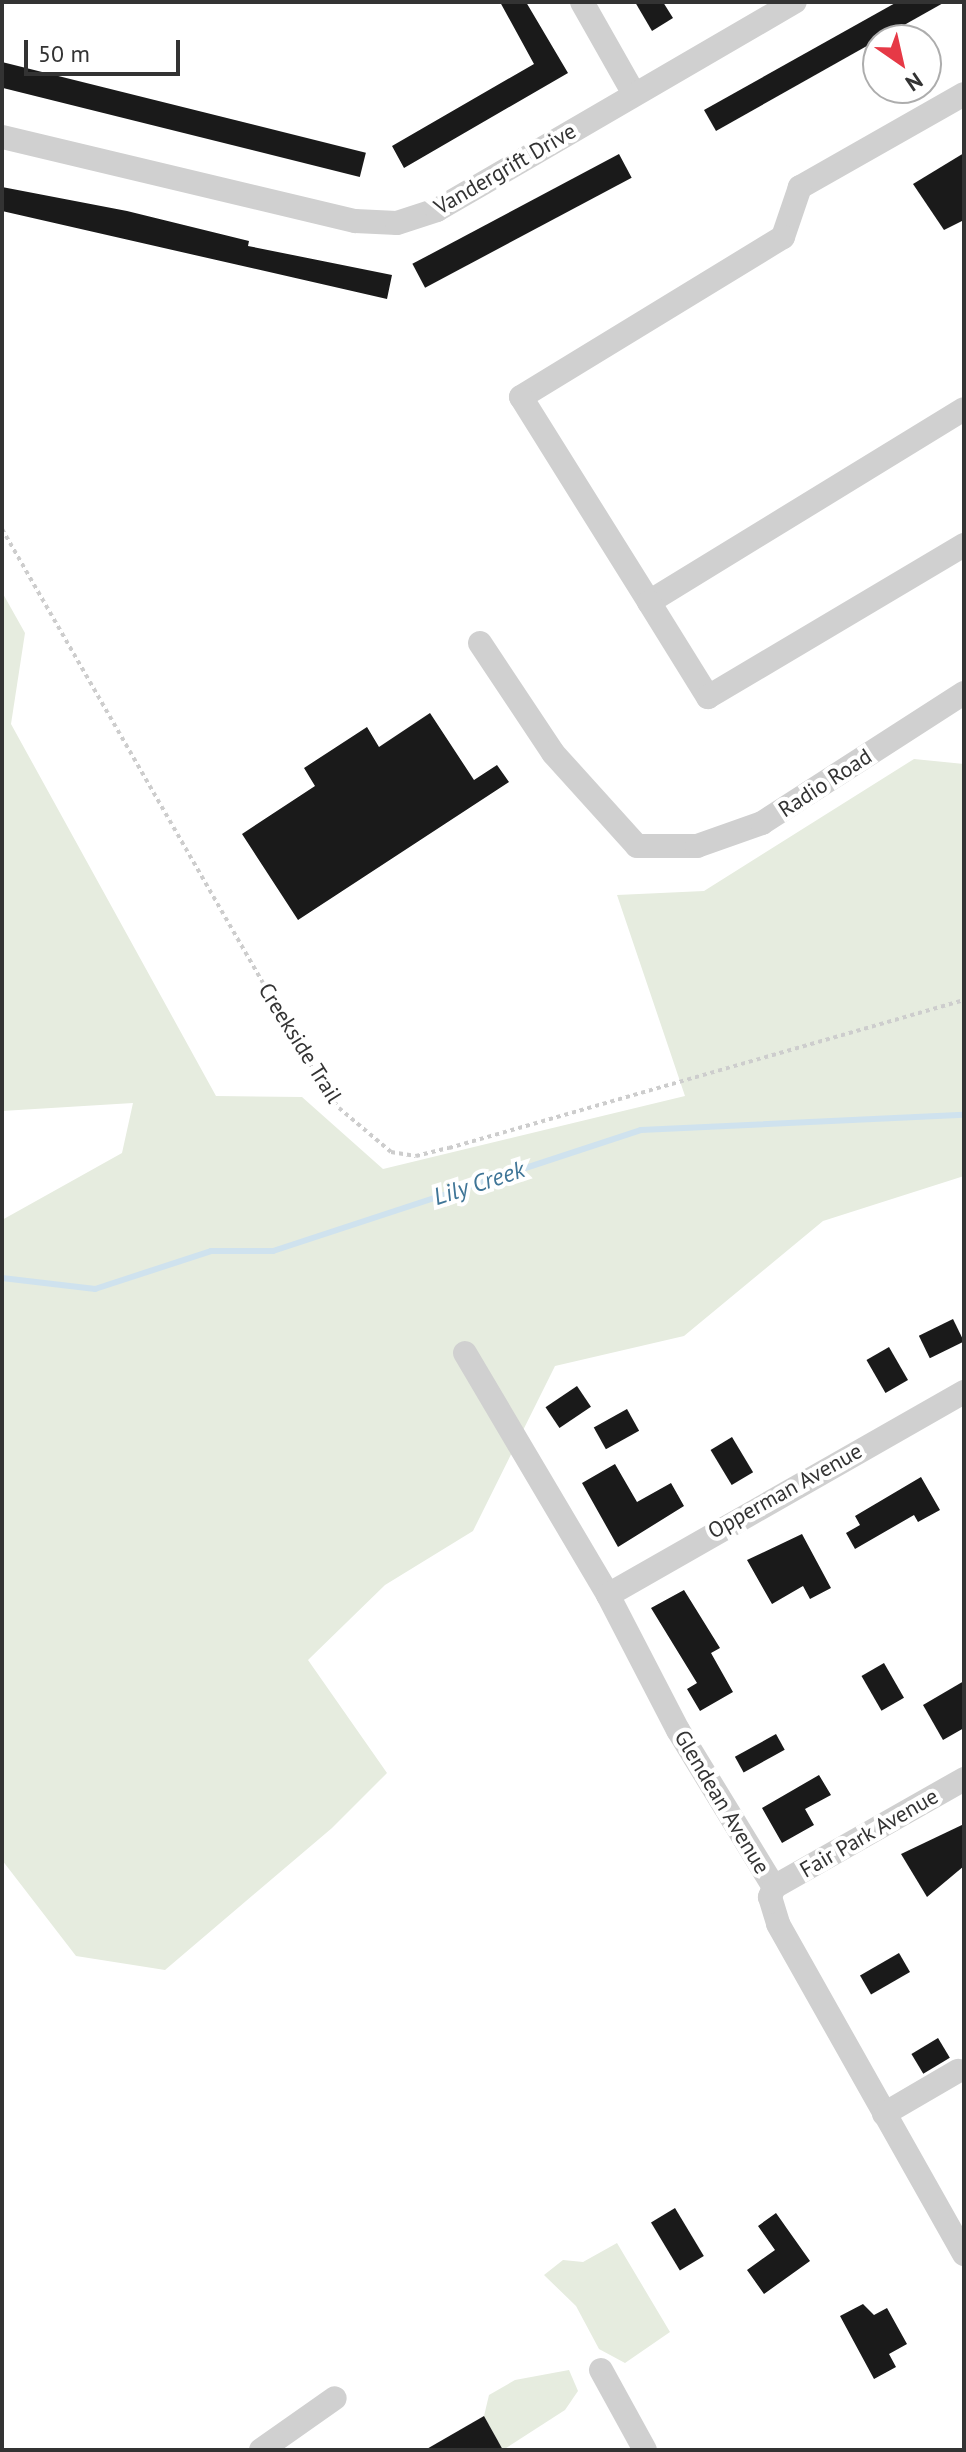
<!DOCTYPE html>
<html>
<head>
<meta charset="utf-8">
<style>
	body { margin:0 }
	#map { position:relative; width:966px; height:2452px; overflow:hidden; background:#fff; font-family:"PT Sans",sans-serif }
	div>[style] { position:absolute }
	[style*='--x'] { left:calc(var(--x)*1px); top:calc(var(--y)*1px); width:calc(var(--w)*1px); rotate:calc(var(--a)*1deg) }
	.green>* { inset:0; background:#e6ecdf }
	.stream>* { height:6px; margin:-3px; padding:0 3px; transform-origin:3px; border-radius:3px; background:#cfe2ee }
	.building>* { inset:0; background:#1a1a1a; transform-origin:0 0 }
	.path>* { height:4px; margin-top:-2px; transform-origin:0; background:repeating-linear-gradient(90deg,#cdcdcd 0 4px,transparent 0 8px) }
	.minor>* { height:24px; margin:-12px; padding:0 12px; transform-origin:12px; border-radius:12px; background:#d0d0d0 }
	span { translate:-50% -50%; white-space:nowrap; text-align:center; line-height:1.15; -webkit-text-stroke:8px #fff; paint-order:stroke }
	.street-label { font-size:22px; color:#333 }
	.water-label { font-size:24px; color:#3f7597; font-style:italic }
	.frame { position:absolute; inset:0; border:4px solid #333; pointer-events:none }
	.north { position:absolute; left:862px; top:24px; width:80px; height:80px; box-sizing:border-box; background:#fff; border:2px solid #adadad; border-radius:50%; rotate:146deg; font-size:22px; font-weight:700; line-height:32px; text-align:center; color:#333 }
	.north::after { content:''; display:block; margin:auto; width:28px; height:36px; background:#e63946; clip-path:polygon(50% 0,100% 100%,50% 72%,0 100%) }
	.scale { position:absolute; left:24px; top:40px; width:156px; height:36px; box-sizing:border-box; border:4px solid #333; border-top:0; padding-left:10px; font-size:24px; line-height:28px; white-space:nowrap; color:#333; -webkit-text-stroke:6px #fff; paint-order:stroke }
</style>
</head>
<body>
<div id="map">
	<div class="green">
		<div style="clip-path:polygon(2px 592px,25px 633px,11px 724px,216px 1096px,302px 1097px,383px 1169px,685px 1096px,617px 895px,704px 891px,914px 759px,964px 764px,964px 1176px,823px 1221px,684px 1336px,555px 1366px,473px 1531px,385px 1585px,308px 1660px,387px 1773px,332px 1828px,165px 1970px,76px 1956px,2px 1860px,2px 1220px,122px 1153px,133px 1103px,2px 1111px)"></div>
		<div style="clip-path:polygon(617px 2243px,670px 2332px,625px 2363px,599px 2349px,576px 2306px,544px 2275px,563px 2260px,583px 2262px)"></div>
		<div style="clip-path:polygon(569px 2370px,578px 2391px,565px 2410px,503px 2450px,484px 2416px,489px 2395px,515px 2380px)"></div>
	</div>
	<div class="stream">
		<div style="--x:2;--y:1278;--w:94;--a:6.7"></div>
		<div style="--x:95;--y:1289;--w:122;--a:-18.1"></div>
		<div style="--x:211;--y:1251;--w:62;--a:0"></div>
		<div style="--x:273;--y:1251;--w:387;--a:-18.2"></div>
		<div style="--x:641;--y:1130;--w:323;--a:-2.7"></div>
	</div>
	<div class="building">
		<div style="clip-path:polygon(500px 2px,526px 2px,568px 73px,404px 168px,392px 146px,534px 64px)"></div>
		<div style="clip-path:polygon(635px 2px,663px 2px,673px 18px,652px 31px)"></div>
		<div style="clip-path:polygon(897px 2px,945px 2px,716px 131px,704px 110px)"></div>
		<div style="left:2px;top:62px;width:375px;height:25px;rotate:14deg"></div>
		<div style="clip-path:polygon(964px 153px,964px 220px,944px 230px,913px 184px)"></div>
		<div style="left:619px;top:154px;width:27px;height:234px;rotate:62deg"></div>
		<div style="clip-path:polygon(2px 187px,127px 211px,249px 241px,248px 246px,392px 275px,387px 299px,2px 211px)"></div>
		<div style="clip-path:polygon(430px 713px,474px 780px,497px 765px,509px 782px,298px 920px,242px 834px,315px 786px,304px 768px,367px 727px,379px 747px)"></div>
		<div style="left:953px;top:1319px;width:25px;height:38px;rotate:64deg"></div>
		<div style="left:889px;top:1347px;width:38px;height:26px;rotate:60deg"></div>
		<div style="left:577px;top:1386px;width:25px;height:38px;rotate:56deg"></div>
		<div style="left:627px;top:1409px;width:25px;height:38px;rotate:61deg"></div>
		<div style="left:732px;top:1437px;width:41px;height:25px;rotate:59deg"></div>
		<div style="clip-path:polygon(615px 1464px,637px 1502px,671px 1483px,684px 1506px,618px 1547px,582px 1483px)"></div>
		<div style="clip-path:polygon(921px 1477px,940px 1510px,918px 1522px,914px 1515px,855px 1549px,846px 1533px,860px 1525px,855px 1516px)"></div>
		<div style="clip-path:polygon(802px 1534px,831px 1588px,810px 1599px,803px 1586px,772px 1604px,747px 1560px)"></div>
		<div style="clip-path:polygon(684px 1590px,720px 1648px,711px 1653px,733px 1692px,700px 1711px,687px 1689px,697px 1683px,651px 1608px)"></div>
		<div style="left:884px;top:1663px;width:40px;height:26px;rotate:60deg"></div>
		<div style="clip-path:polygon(964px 1681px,964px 1728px,943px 1740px,923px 1705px)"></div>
		<div style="left:776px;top:1734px;width:18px;height:47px;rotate:61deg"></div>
		<div style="clip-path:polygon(819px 1775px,831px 1795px,805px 1809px,814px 1825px,782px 1843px,762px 1808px)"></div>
		<div style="clip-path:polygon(964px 1824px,964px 1866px,927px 1897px,901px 1854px)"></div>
		<div style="left:899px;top:1953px;width:22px;height:45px;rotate:60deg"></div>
		<div style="left:938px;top:2038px;width:23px;height:31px;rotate:59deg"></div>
		<div style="left:675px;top:2208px;width:56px;height:28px;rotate:59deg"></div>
		<div style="clip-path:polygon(776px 2213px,810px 2261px,764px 2294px,747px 2270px,775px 2250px,758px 2226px)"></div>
		<div style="clip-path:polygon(863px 2304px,874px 2315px,887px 2308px,907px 2344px,889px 2354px,896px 2367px,874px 2379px,840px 2316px)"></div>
		<div style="clip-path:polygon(484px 2416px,503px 2450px,425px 2450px)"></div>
	</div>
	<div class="path">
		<div style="--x:2;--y:529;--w:638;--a:60.1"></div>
		<div style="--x:320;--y:1082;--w:32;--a:54"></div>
		<div style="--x:339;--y:1108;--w:68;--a:40.2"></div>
		<div style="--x:391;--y:1152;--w:25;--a:9"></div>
		<div style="--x:416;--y:1156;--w:34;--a:-14"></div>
		<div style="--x:449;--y:1148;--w:536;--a:-16.03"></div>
	</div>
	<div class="minor">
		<div style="--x:582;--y:2;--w:106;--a:60.5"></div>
		<div style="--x:964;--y:94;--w:189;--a:150.4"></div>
		<div style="--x:800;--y:187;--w:53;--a:108.8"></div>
		<div style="--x:783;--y:237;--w:307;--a:148.6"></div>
		<div style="--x:521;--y:397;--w:242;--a:58"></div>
		<div style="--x:649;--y:602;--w:369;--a:-31.5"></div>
		<div style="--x:2;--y:137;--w:363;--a:13.4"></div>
		<div style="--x:355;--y:221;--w:42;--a:2.7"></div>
		<div style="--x:397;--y:223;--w:42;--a:-18"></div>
		<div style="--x:437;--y:210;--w:414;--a:-30.2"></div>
		<div style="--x:649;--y:602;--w:112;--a:58.2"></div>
		<div style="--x:708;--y:697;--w:298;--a:-30.7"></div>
		<div style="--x:480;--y:643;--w:132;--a:56.4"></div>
		<div style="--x:553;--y:753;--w:125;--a:47.9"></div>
		<div style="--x:637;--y:846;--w:60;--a:0"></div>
		<div style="--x:697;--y:846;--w:69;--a:-19.5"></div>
		<div style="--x:762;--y:823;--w:240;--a:-32.8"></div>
		<div style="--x:465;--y:1353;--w:281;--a:59.4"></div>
		<div style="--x:608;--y:1595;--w:152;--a:62.6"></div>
		<div style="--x:678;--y:1730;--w:184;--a:58.6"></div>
		<div style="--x:774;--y:1887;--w:11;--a:112"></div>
		<div style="--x:770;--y:1897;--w:28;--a:73"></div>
		<div style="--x:778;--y:1924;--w:379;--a:60.6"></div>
		<div style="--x:608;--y:1595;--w:410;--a:-29.7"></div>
		<div style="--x:774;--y:1887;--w:219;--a:-29.6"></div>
		<div style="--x:884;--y:2114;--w:86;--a:-30.2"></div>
		<div style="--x:601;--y:2370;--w:91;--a:61.2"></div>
		<div style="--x:261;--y:2450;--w:90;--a:-35.1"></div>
	</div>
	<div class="street-label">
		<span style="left:505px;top:169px;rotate:-30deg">Vandergrift Drive</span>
		<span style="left:825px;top:783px;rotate:-33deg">Radio Road</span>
		<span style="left:300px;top:1043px;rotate:58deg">Creekside Trail</span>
		<span style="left:785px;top:1491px;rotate:-29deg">Opperman Avenue</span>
		<span style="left:722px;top:1802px;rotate:59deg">Glendean Avenue</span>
		<span style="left:869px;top:1833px;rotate:-30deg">Fair Park Avenue</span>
	</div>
	<div class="water-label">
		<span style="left:479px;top:1183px;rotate:-18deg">Lily Creek</span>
	</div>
	<div class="frame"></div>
	<div class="north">N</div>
	<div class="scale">50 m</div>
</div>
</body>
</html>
